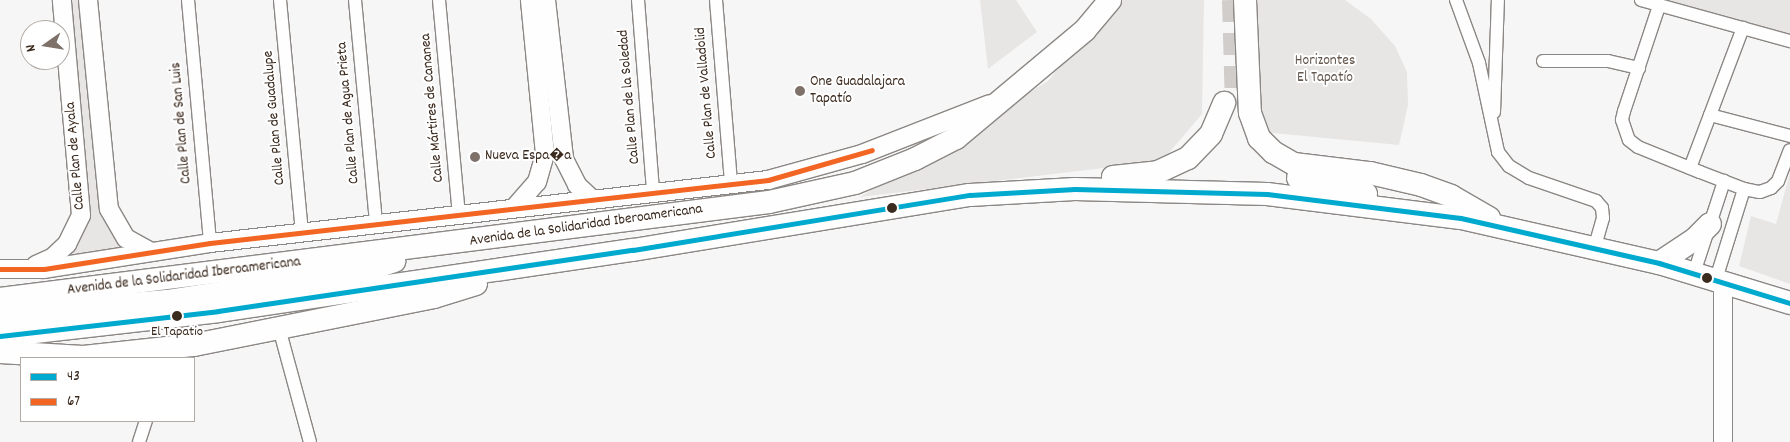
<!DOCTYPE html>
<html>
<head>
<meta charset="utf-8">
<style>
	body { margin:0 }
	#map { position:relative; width:1790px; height:442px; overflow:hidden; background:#f7f6f6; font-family:Dekko,sans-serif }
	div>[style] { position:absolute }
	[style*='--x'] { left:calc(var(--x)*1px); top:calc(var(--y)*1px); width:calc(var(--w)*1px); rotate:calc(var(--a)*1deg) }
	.green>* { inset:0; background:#e8e6e4 }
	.highway-tunnel>* { height:22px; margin-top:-11px; transform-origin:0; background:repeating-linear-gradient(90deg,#d1cdcb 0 22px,transparent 0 33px) }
	.roads { filter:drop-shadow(1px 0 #8b8784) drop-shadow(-1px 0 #8b8784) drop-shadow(0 1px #8b8784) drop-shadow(0 -1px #8b8784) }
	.street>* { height:12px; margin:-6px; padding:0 6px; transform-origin:6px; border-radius:6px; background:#fefefe }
	.secondary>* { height:18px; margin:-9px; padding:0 9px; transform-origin:9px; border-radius:9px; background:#fefefe }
	.highway>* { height:22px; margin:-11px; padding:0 11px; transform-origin:11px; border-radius:11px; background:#fefefe }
	.bus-1>* { height:5px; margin:-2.5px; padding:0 2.5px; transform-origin:2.5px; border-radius:2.5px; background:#00a9ce }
	.bus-2>* { height:5px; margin:-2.5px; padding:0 2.5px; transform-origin:2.5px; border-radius:2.5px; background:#f26522 }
	.dots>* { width:14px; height:14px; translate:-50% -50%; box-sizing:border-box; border:2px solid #fff; border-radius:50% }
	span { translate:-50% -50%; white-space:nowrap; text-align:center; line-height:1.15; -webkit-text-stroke:4px #fff; paint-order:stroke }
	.bus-label { font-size:14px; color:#3b2a1e }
	.park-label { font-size:15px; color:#63564c }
	.poi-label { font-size:15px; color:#3b2a1e }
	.left { translate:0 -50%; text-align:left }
	.street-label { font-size:15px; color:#3b2a1e }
	.legend { position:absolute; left:20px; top:357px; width:175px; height:65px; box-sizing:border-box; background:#fff; border:1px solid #b1aaa5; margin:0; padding:6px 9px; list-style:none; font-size:15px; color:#3b2a1e }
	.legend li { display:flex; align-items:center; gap:10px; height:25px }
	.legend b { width:25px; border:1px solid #b1aaa5 }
	.north { position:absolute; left:20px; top:20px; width:50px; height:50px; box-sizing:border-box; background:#fff; border:1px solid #b1aaa5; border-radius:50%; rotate:257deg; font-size:14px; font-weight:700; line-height:20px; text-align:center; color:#3b2a1e }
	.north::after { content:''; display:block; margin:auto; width:18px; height:22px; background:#7d716a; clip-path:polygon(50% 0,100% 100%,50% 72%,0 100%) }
</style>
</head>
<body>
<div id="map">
	<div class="green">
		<div style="clip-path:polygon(62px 0,85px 0,107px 212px,143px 253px,31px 269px,67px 244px,81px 215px)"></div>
		<div style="clip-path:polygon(980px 0,1016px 0,1037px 32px,988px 69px)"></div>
		<div style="clip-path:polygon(1115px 0,1204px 0,1202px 114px,1162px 161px,860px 197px,1048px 81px)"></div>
		<div style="clip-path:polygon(1251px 0,1345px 0,1371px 19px,1395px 46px,1407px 72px,1408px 105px,1399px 145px,1261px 132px)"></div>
		<div style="clip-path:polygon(1648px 0,1790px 0,1790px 41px)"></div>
		<div style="clip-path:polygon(1790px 173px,1790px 284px,1739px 266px,1751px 216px,1776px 224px)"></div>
	</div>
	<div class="highway-tunnel">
		<div style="--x:1233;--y:0;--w:106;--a:88.4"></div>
	</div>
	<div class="roads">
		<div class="street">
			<div style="--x:188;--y:0;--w:244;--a:84.8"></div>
			<div style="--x:280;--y:0;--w:233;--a:84.6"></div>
			<div style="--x:355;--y:0;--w:224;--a:84.6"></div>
			<div style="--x:439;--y:0;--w:215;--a:84.7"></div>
			<div style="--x:638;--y:0;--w:193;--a:85.5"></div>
			<div style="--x:716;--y:0;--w:185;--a:85.3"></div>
			<div style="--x:1456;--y:0;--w:67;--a:69.9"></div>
			<div style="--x:1479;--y:63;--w:91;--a:77.9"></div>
			<div style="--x:1498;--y:152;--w:18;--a:52"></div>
			<div style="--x:1509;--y:166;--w:23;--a:31"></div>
			<div style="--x:1529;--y:178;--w:71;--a:18.9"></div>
			<div style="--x:1596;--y:201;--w:9;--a:49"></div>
			<div style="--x:1602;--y:208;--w:10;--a:84"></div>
			<div style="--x:1603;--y:218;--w:32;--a:106"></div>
			<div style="--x:1641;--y:0;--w:155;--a:15.4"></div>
			<div style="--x:1659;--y:6;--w:111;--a:108.4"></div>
			<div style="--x:1624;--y:111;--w:9;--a:103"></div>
			<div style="--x:1622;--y:120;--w:21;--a:71"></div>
			<div style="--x:1629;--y:140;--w:11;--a:38"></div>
			<div style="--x:1638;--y:147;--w:67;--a:22"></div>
			<div style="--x:1700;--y:172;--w:47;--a:21.1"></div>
			<div style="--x:1744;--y:189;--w:16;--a:11"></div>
			<div style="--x:1760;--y:192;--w:12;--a:-20"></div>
			<div style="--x:1771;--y:188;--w:10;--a:-45"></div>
			<div style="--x:1778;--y:181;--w:33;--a:-69"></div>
			<div style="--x:1543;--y:61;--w:65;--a:0"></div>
			<div style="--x:1608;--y:61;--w:32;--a:13"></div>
			<div style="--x:1494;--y:112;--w:112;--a:-88"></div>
			<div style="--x:1710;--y:115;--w:83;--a:14.7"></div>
			<div style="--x:1690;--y:168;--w:150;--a:-69.3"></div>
			<div style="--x:1694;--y:273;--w:97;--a:-71.9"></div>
			<div style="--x:1716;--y:279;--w:94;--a:-72.7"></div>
			<div style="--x:279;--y:328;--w:118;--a:74.8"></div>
			<div style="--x:139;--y:442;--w:22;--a:-72"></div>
		</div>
		<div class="secondary">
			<div style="--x:88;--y:0;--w:210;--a:84.3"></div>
			<div style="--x:109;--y:209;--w:34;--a:60"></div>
			<div style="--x:126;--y:238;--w:29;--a:29"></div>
			<div style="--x:546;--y:0;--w:160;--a:83.5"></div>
			<div style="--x:564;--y:159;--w:29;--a:63"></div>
			<div style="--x:577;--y:185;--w:19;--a:43"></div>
			<div style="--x:515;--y:207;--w:33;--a:-49"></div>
			<div style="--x:537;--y:182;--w:29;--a:-74"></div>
			<div style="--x:545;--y:154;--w:155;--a:-95.6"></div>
			<div style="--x:36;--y:265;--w:17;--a:-24"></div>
			<div style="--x:52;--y:258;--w:21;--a:-43"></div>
			<div style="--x:67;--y:244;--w:32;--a:-64"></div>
			<div style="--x:81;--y:215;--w:216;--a:-95.1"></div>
			<div style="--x:0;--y:269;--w:44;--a:0"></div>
			<div style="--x:44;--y:269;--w:168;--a:-8.9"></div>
			<div style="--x:210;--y:243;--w:562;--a:-6.44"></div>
			<div style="--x:768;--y:180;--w:98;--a:-15.5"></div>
			<div style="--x:862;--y:154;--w:137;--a:-21.3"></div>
			<div style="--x:1723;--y:281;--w:161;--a:90"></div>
		</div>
		<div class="highway">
			<div style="--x:1245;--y:0;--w:113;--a:87.5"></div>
			<div style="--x:1250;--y:113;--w:27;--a:70"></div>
			<div style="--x:1259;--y:138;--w:20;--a:45"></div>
			<div style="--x:1273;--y:152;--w:24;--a:30"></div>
			<div style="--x:1294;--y:164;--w:77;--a:6.8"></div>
			<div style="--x:1370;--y:173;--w:52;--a:13.2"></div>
			<div style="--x:1421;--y:185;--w:32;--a:20"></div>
			<div style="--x:1451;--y:196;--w:44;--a:30.1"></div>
			<div style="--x:1113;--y:177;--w:45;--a:-6.3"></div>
			<div style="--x:1158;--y:172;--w:33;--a:-25"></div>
			<div style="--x:1188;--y:158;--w:33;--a:-46"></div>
			<div style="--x:1211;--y:134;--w:34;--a:-67"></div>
			<div style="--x:1298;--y:178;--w:70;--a:13.2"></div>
			<div style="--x:1659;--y:263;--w:43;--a:-33.7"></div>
			<div style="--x:1695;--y:239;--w:21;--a:-45"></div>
			<div style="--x:0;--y:299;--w:775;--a:-7.19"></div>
			<div style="--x:769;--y:202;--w:88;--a:-12.5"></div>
			<div style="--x:855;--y:183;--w:65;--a:-21.8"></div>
			<div style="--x:915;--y:159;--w:46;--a:-27.1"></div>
			<div style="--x:956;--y:138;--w:168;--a:-39.9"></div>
			<div style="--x:1085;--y:30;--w:39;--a:-50"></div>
			<div style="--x:0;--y:315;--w:168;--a:-4.8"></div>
			<div style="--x:167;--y:301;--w:199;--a:-8.7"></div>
			<div style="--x:364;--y:271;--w:32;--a:-18"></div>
			<div style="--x:0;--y:336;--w:219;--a:-6.5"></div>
			<div style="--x:218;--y:311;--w:419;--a:-8.4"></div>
			<div style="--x:633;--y:250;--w:341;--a:-9.3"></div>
			<div style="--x:970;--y:195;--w:105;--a:-3.3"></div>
			<div style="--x:1075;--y:189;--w:192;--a:1.5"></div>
			<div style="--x:1267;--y:194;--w:195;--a:7.1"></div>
			<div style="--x:1461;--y:218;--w:203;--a:12.8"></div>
			<div style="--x:1659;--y:263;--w:137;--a:17"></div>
			<div style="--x:0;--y:352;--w:83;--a:3.4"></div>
			<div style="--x:74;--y:358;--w:121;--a:-6.2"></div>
			<div style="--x:194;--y:345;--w:245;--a:-11.3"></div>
			<div style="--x:434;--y:297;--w:44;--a:-17.2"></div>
		</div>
	</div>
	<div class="bus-1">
		<div style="--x:0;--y:336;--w:219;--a:-6.5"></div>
		<div style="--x:218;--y:311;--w:419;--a:-8.4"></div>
		<div style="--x:633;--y:250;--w:341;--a:-9.3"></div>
		<div style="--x:970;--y:195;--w:105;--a:-3.3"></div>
		<div style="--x:1075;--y:189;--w:192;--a:1.5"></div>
		<div style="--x:1267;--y:194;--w:195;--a:7.1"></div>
		<div style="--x:1461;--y:218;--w:203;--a:12.8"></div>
		<div style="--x:1659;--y:263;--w:137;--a:17"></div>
	</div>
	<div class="bus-2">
		<div style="--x:0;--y:269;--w:44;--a:0"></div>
		<div style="--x:44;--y:269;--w:168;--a:-8.9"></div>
		<div style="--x:210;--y:243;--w:562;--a:-6.44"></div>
		<div style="--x:768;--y:180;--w:108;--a:-16.1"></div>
	</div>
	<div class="dots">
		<div style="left:800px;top:91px;background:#7d716a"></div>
		<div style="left:475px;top:157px;background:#7d716a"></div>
		<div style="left:892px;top:208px;background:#3b2a1e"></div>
		<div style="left:1707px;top:278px;background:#3b2a1e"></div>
		<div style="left:177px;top:316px;background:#3b2a1e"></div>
	</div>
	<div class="bus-label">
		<span style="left:177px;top:332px">El Tapatio</span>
	</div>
	<div class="park-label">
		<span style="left:1325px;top:70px">Horizontes<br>El Tapatío</span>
	</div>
	<div class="poi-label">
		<span class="left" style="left:810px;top:91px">One Guadalajara<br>Tapatío</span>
		<span class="left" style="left:485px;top:157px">Nueva Espa�a</span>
	</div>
	<div class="street-label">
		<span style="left:707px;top:93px;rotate:-95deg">Calle Plan de Valladolid</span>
		<span style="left:630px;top:97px;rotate:-95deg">Calle Plan de la Soledad</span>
		<span style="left:433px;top:108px;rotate:-95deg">Calle Mártires de Cananea</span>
		<span style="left:349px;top:113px;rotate:-95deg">Calle Plan de Agua Prieta</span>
		<span style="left:275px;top:118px;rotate:-95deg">Calle Plan de Guadalupe</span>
		<span style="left:182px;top:123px;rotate:-95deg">Calle Plan de San Luis</span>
		<span style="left:76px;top:156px;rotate:-95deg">Calle Plan de Ayala</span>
		<span style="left:586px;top:226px;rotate:-8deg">Avenida de la Solidaridad Iberoamericana</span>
		<span style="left:184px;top:277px;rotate:-7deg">Avenida de la Solidaridad Iberoamericana</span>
	</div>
	<ul class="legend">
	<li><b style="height:6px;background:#00a9ce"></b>43</li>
	<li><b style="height:6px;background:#f26522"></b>67</li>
	</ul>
	<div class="north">N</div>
</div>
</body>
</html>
